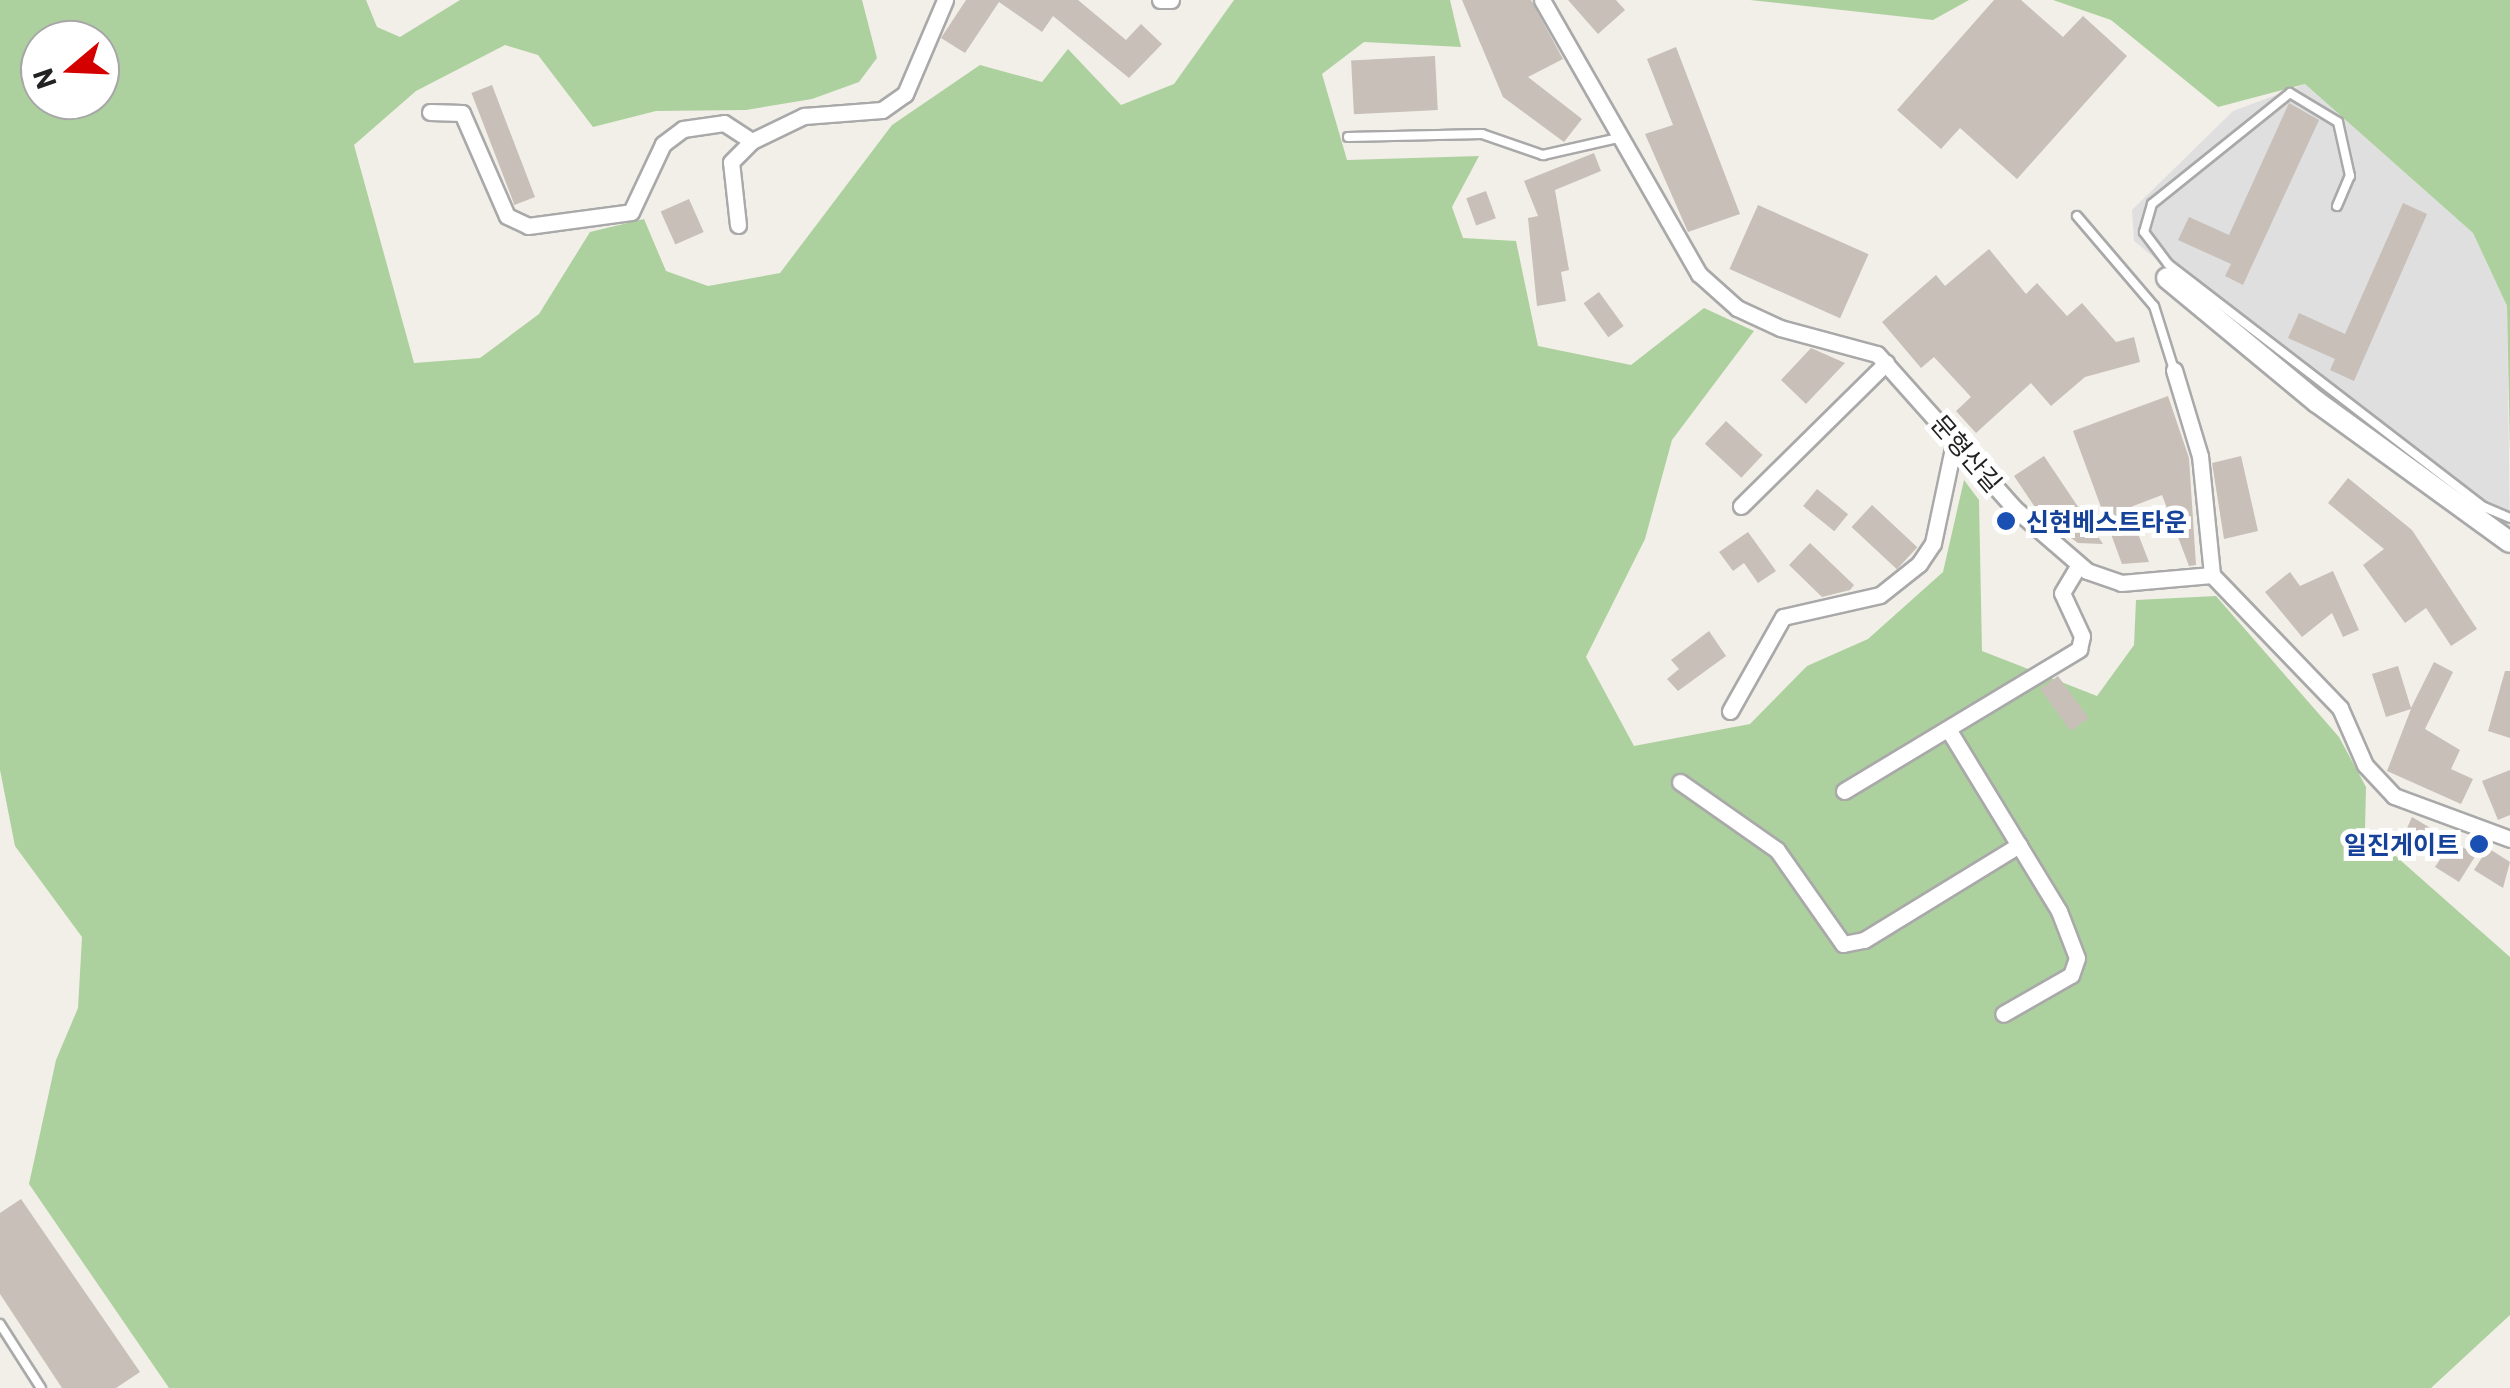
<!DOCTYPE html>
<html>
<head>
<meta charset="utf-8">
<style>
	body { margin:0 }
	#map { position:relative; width:2510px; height:1388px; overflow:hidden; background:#f2efe9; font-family:Barlow,"Noto Sans KR",sans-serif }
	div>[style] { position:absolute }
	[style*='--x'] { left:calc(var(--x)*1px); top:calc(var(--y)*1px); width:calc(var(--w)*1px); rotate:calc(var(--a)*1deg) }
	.residential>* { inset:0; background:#e0dfdf }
	.forest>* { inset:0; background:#add19e }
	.building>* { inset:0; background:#c7bfb8; transform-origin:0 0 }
	.roads { filter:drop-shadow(2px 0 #a9a9a9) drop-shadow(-2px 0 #a9a9a9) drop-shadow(0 2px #a9a9a9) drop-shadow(0 -2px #a9a9a9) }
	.service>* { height:8px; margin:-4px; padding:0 4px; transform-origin:4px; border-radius:4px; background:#fff }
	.minor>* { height:15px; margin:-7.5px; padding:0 7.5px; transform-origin:7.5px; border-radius:7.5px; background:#fff }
	.tertiary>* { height:20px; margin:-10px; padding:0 10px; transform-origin:10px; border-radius:10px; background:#fff }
	.dots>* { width:28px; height:28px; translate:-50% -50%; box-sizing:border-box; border:5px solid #fff; border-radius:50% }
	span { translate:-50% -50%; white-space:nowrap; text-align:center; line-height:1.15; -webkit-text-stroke:10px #fff; paint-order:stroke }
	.street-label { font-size:25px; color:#222 }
	.transit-label { font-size:25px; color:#164399; font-weight:700 }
	.left { translate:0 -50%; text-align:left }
	.right { translate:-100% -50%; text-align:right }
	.north { position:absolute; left:20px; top:20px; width:100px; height:100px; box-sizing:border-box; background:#fff; border:2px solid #a7a7a7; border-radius:50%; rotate:251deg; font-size:28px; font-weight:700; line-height:40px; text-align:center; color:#222 }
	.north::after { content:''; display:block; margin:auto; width:35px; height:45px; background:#d40000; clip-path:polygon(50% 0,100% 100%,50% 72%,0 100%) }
</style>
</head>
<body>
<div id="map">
	<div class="residential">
		<div style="clip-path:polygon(2305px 84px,2473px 233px,2507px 306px,2510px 534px,2355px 421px,2134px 241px,2132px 210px,2233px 111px)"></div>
	</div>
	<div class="forest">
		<div style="clip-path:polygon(evenodd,0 0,366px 0,377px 27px,400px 37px,460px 0,862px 0,877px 58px,859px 82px,812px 99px,746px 110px,656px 111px,593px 127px,538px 55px,505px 45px,416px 91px,354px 145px,414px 363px,480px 358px,539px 314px,590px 232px,644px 219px,666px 271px,708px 286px,780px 273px,892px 125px,980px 65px,1042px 82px,1068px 49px,1121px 105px,1174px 84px,1234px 0,1450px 0,1461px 47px,1364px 42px,1322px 74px,1347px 160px,1479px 156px,1452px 207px,1463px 238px,1516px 241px,1538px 346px,1631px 365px,1704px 308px,1754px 331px,1672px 440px,1645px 539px,1586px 657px,1634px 746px,1750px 724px,1807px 666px,1868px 639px,1943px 572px,1964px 480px,1979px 500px,1982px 651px,2097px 696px,2134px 645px,2136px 600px,2216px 596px,2339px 737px,2366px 787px,2365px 829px,2510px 957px,2510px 1315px,2431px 1388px,169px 1388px,29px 1184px,56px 1060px,78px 1008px,82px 937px,15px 846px,0 770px,0 0,40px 40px,100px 40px,100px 100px,40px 100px,40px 40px)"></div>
		<div style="clip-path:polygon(1750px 0,1969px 0,1933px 20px)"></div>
		<div style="clip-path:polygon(2053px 0,2510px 0,2510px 453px,2507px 306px,2473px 233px,2305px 84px,2218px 107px,2111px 20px)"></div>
	</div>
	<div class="building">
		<div style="clip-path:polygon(966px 0,1078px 0,1126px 40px,1141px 24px,1162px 44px,1129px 78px,1053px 16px,1042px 32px,999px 2px,965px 53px,941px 38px)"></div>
		<div style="clip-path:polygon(1462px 0,1531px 0,1563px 59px,1528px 77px,1582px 119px,1564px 142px,1503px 97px)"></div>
		<div style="clip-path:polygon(1568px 0,1616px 0,1625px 10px,1598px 34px)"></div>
		<div style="clip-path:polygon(1994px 0,2021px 0,2063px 37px,2083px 16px,2127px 56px,2017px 179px,1960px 128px,1941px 149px,1897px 110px)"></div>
		<div style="clip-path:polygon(1676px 47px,1740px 214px,1688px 232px,1645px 134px,1673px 125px,1647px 59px)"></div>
		<div style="left:1435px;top:56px;width:54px;height:84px;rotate:87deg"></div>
		<div style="left:492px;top:85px;width:120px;height:22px;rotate:69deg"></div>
		<div style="clip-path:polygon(2289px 103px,2319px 120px,2243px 285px,2225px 276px,2231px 264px,2178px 240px,2189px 217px,2229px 235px)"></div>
		<div style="clip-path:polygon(1594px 153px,1601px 171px,1555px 190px,1569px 270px,1561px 272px,1566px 301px,1537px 306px,1528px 218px,1538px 216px,1524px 181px)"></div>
		<div style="left:1486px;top:191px;width:29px;height:21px;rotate:70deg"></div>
		<div style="left:689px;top:199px;width:36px;height:31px;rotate:66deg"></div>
		<div style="clip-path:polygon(2403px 203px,2427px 214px,2354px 381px,2330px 370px,2335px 359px,2288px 338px,2299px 313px,2345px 334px)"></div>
		<div style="left:1758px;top:205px;width:121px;height:70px;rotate:24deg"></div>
		<div style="clip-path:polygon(1989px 249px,2026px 294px,2037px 283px,2067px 316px,2082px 303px,2116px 342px,2134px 337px,2140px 362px,2085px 377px,2051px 406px,2031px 383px,1976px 433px,1956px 411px,1971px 397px,1934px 357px,1921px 368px,1882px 322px,1936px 275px,1945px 286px)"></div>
		<div style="left:1599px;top:292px;width:42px;height:19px;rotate:54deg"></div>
		<div style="clip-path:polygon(1811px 348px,1845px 363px,1806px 404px,1781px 380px)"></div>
		<div style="clip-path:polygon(2168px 396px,2189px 458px,2196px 565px,2189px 566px,2162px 495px,2128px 508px,2149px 562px,2122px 564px,2073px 431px)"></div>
		<div style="left:1726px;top:421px;width:50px;height:31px;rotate:43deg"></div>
		<div style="clip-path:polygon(2044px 456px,2103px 544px,2078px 543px,2041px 516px,2014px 476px)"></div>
		<div style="clip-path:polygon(2241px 456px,2258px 531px,2224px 539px,2212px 463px)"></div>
		<div style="clip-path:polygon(2348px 478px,2412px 530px,2477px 629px,2451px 646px,2426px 608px,2405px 623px,2363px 565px,2384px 549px,2328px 503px)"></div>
		<div style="left:1817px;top:489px;width:40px;height:22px;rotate:39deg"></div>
		<div style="left:1872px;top:505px;width:62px;height:30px;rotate:43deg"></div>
		<div style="clip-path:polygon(1748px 532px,1776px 571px,1758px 583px,1744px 563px,1733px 571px,1719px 552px)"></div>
		<div style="clip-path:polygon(1810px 543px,1854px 585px,1850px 590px,1822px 597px,1789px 565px)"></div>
		<div style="clip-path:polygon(2333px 571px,2359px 630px,2343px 637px,2332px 613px,2302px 637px,2265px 592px,2290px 572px,2300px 586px)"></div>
		<div style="clip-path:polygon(1709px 631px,1726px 656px,1678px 691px,1667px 679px,1679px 669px,1671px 660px)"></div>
		<div style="clip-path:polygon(2434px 662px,2453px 672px,2425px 729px,2460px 750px,2451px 769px,2473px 779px,2461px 804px,2387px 771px,2411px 709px,2386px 717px,2372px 674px,2398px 666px,2411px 708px)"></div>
		<div style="clip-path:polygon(2505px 671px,2510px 671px,2510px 738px,2488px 731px)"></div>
		<div style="left:2058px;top:676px;width:52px;height:22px;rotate:54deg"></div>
		<div style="clip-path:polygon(2510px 770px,2510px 815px,2498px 820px,2482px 781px)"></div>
		<div style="clip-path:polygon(2412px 817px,2476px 855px,2459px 882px,2435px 867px,2443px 855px,2403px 837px)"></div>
		<div style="clip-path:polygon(2488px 848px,2510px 862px,2503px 888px,2474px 870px)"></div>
		<div style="clip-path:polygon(21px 1199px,140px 1372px,116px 1388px,62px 1388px,0 1294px,0 1213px)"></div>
	</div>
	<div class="roads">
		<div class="service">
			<div style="--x:1348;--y:137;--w:134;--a:-1.3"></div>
			<div style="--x:1482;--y:134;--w:65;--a:19"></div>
			<div style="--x:1543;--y:155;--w:81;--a:-12.8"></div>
			<div style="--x:2337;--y:206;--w:33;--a:-67"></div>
			<div style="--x:2350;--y:176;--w:55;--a:-102.5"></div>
			<div style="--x:2338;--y:122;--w:56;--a:-148.9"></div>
			<div style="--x:2290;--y:93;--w:177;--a:141.2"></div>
			<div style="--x:2152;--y:204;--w:29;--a:106"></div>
			<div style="--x:2144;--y:232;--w:40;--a:53"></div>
			<div style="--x:2168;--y:264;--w:399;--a:37.6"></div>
			<div style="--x:2484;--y:507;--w:28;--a:23"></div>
			<div style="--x:2077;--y:216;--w:118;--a:49.5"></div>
			<div style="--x:2154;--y:306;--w:67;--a:72.6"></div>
			<div style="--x:0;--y:1324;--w:76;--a:57.4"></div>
		</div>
		<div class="minor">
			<div style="--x:1160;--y:0;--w:11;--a:0"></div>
			<div style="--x:1542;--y:0;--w:316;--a:60.2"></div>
			<div style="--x:1699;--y:274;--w:51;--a:41.8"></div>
			<div style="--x:1737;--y:308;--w:47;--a:24.9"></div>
			<div style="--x:1780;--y:328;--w:100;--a:15"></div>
			<div style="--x:1877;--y:354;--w:206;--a:48.3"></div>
			<div style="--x:2014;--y:508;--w:96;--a:40.8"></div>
			<div style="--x:2087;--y:571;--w:36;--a:19"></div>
			<div style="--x:2121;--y:583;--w:91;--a:-5"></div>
			<div style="--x:2212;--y:575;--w:185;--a:46.1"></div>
			<div style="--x:2340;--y:708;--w:62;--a:66.3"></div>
			<div style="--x:2365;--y:765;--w:42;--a:46.9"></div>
			<div style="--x:2394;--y:796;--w:124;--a:20.3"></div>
			<div style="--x:430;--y:112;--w:32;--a:2"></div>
			<div style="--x:462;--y:113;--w:112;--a:66.4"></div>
			<div style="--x:507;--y:216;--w:23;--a:25"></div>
			<div style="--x:528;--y:226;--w:104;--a:-7.7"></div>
			<div style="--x:631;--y:212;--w:75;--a:-64.8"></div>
			<div style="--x:663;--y:144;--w:25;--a:-37"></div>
			<div style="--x:683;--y:129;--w:41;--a:-8.3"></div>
			<div style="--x:724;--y:123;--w:33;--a:33"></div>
			<div style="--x:738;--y:225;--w:63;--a:-96.3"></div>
			<div style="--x:731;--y:162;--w:30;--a:-45"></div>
			<div style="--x:752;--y:141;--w:58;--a:-25.7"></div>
			<div style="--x:804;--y:116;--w:78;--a:-4.4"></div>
			<div style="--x:882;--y:110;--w:28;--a:-35"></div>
			<div style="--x:905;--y:94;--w:102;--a:-66.9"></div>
			<div style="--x:2174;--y:370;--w:90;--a:73.2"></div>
			<div style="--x:2200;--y:456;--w:120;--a:84.2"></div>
			<div style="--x:1741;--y:506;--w:204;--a:-44.6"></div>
			<div style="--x:1730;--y:711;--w:108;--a:-60.6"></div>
			<div style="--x:1783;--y:617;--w:99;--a:-12.8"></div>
			<div style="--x:1880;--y:595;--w:50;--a:-38.5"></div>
			<div style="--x:1919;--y:564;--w:25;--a:-56"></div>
			<div style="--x:1933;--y:543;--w:106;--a:-78.1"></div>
			<div style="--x:1948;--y:729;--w:213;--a:58.6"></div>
			<div style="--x:2059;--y:911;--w:50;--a:69"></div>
			<div style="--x:2077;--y:958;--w:18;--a:109"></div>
			<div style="--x:2071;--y:975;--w:78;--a:150.2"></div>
			<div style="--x:1680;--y:782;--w:118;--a:35"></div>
			<div style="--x:1777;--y:850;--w:115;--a:54.9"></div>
			<div style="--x:1843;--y:944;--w:21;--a:-11"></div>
			<div style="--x:1864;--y:940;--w:182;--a:-31.5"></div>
			<div style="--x:1844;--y:791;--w:275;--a:-31.1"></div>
			<div style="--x:2079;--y:649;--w:13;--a:-77"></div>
			<div style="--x:2082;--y:636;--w:47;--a:-114.9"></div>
			<div style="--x:2062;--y:593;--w:33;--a:-59"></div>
		</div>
		<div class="tertiary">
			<div style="--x:2167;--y:278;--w:195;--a:39.6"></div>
			<div style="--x:2317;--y:402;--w:238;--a:36"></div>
		</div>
	</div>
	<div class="dots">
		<div style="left:2006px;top:521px;background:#1a4fb4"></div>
		<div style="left:2479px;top:844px;background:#1a4fb4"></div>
	</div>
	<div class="street-label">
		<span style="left:1967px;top:453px;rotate:49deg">문형산길</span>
	</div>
	<div class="transit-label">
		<span class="left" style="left:2026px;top:521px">신현베스트타운</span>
		<span class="right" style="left:2459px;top:844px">일진게이트</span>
	</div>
	<div class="north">N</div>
</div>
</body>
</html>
